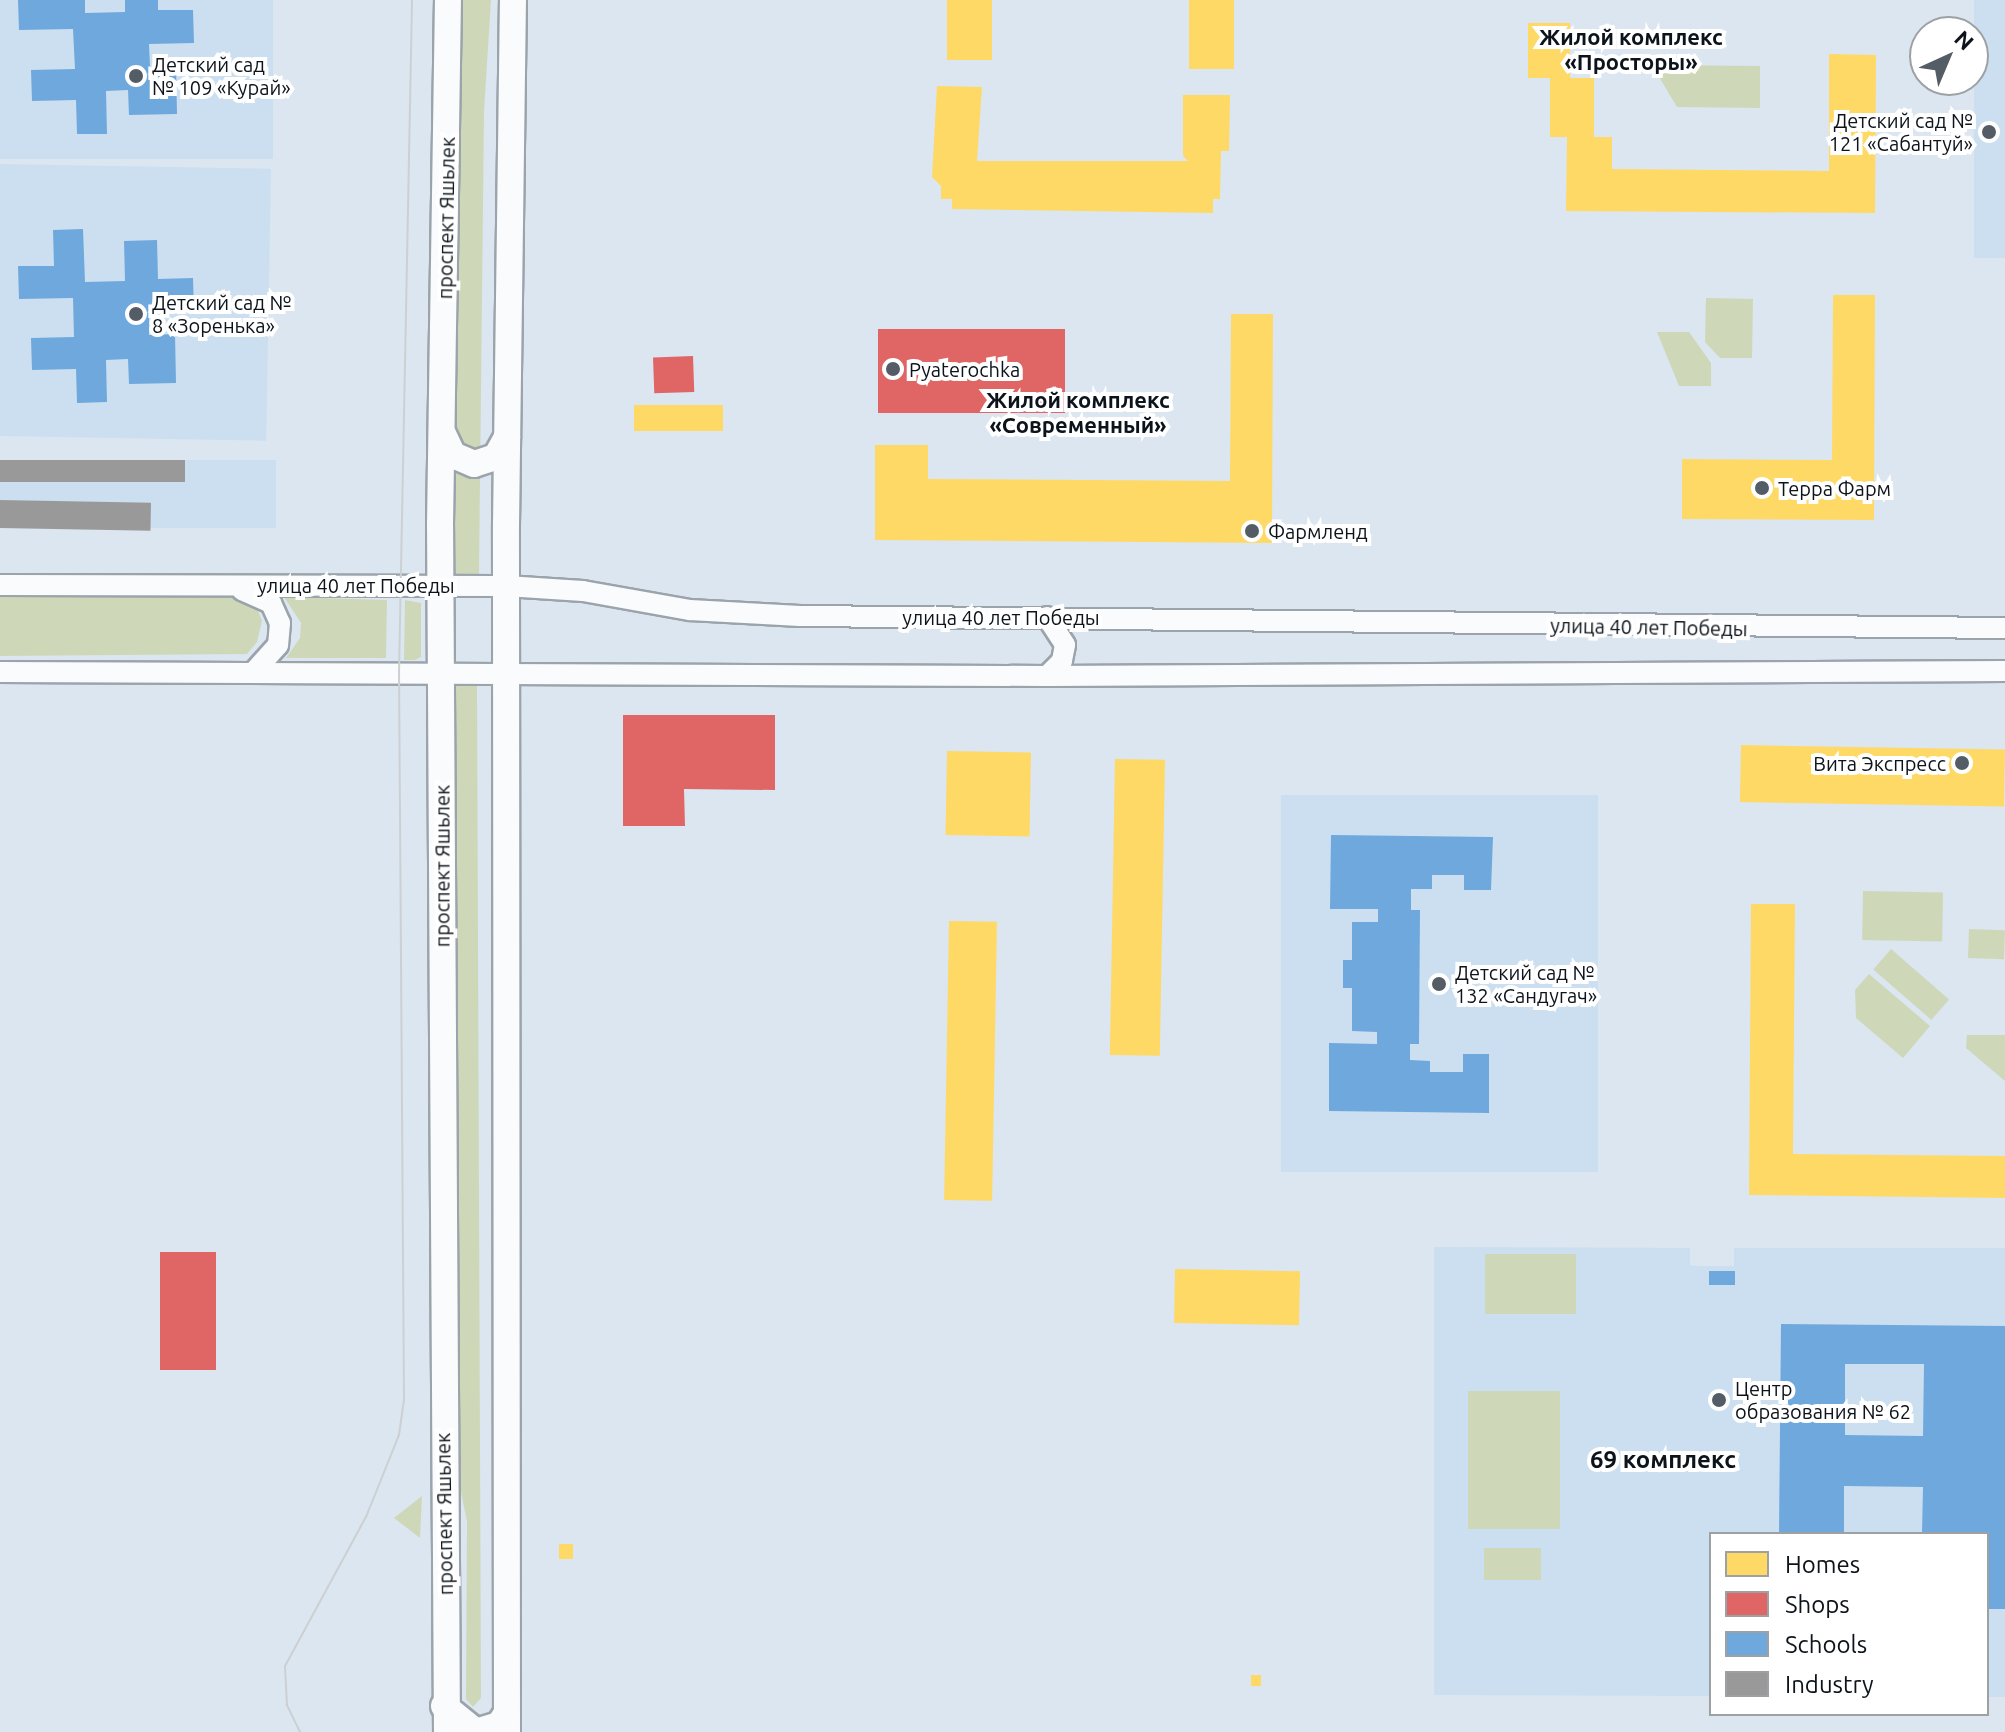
<!DOCTYPE html>
<html>
<head>
<meta charset="utf-8">
<style>
	body { margin:0 }
	#map { position:relative; width:2005px; height:1732px; overflow:hidden; background:#dbe6f0; font-family:Ubuntu,sans-serif }
	div>[style] { position:absolute }
	[style*='--x'] { left:calc(var(--x)*1px); top:calc(var(--y)*1px); width:calc(var(--w)*1px); rotate:calc(var(--a)*1deg) }
	.built>* { inset:0; background:#cbdff0; transform-origin:0 0 }
	.green>* { inset:0; background:#ced8b9; transform-origin:0 0 }
	.homes>* { inset:0; background:#ffd966; transform-origin:0 0 }
	.shops>* { inset:0; background:#e06666; transform-origin:0 0 }
	.schools>* { inset:0; background:#6fa8dc; transform-origin:0 0 }
	.industry>* { inset:0; background:#999; transform-origin:0 0 }
	.roads { filter:drop-shadow(2px 0 #9ba3ab) drop-shadow(-2px 0 #9ba3ab) drop-shadow(0 2px #9ba3ab) drop-shadow(0 -2px #9ba3ab) }
	.minor>* { height:20px; margin:-10px; padding:0 10px; transform-origin:10px; border-radius:10px; background:#fafbfd }
	.major>* { height:26px; margin:-13px; padding:0 13px; transform-origin:13px; border-radius:13px; background:#fafbfd }
	.tram>* { height:2px; margin:-1px; padding:0 1px; transform-origin:1px; border-radius:1px; background:#cdd0d3 }
	.dots>* { width:22px; height:22px; translate:-50% -50%; box-sizing:border-box; border:4px solid #fff; border-radius:50% }
	span { translate:-50% -50%; white-space:nowrap; text-align:center; line-height:1.15; -webkit-text-stroke:8px #fff; paint-order:stroke }
	.poi-label { font-size:20px; color:#0c131a }
	.left { translate:0 -50%; text-align:left }
	.right { translate:-100% -50%; text-align:right }
	.street-label { font-size:20px; color:#0c131a }
	.neighbourhood-label { font-size:22px; color:#0c131a; font-weight:700 }
	.quarter-label { font-size:24px; color:#0c131a; font-weight:700 }
	.legend { position:absolute; left:1709px; top:1532px; width:280px; height:184px; box-sizing:border-box; background:#fff; border:2px solid #9ea1a3; margin:0; padding:10px 14px; list-style:none; font-size:24px; color:#0c131a }
	.legend li { display:flex; align-items:center; gap:16px; height:40px }
	.legend b { width:40px; border:2px solid #9ea1a3 }
	.north { position:absolute; left:1909px; top:16px; width:80px; height:80px; box-sizing:border-box; background:#fff; border:2px solid #9ea1a3; border-radius:50%; rotate:44deg; font-size:22px; font-weight:700; line-height:32px; text-align:center; color:#0c131a }
	.north::after { content:''; display:block; margin:auto; width:28px; height:36px; background:#545d65; clip-path:polygon(50% 0,100% 100%,50% 72%,0 100%) }
</style>
</head>
<body>
<div id="map">
	<div class="built">
		<div style="left:0;top:0;width:273px;height:159px"></div>
		<div style="left:1974px;top:0;width:31px;height:258px"></div>
		<div style="left:0;top:164px;width:271px;height:272px;rotate:1deg"></div>
		<div style="left:0;top:460px;width:276px;height:68px"></div>
		<div style="left:1281px;top:795px;width:317px;height:377px"></div>
		<div style="clip-path:polygon(1434px 1247px,1690px 1248px,1690px 1265px,1696px 1266px,1734px 1266px,1734px 1248px,2005px 1248px,2005px 1697px,1987px 1697px,1987px 1534px,1711px 1534px,1711px 1696px,1434px 1695px)"></div>
	</div>
	<div class="green">
		<div style="clip-path:polygon(455px 0,491px 0,484px 111px,479px 575px,454px 574px)"></div>
		<div style="clip-path:polygon(1652px 65px,1760px 66px,1760px 108px,1677px 107px)"></div>
		<div style="clip-path:polygon(1706px 298px,1753px 299px,1752px 358px,1720px 358px,1705px 342px)"></div>
		<div style="clip-path:polygon(1657px 332px,1689px 332px,1711px 363px,1711px 386px,1679px 386px)"></div>
		<div style="clip-path:polygon(215px 593px,240px 597px,256px 606px,262px 621px,257px 642px,247px 654px,0 656px,0 595px)"></div>
		<div style="clip-path:polygon(284px 597px,387px 600px,386px 658px,286px 658px,300px 638px,301px 623px)"></div>
		<div style="clip-path:polygon(405px 600px,421px 603px,421px 657px,415px 660px,404px 660px)"></div>
		<div style="clip-path:polygon(452px 683px,477px 683px,481px 1698px,473px 1707px,466px 1699px,467px 1522px,455px 1462px)"></div>
		<div style="left:1863px;top:891px;width:80px;height:49px;rotate:1deg"></div>
		<div style="left:1969px;top:929px;width:36px;height:29px;rotate:2deg"></div>
		<div style="left:1891px;top:949px;width:77px;height:27px;rotate:41deg"></div>
		<div style="clip-path:polygon(1869px 974px,1930px 1026px,1903px 1058px,1856px 1018px,1855px 990px)"></div>
		<div style="clip-path:polygon(1967px 1035px,2005px 1035px,2005px 1081px,1966px 1048px)"></div>
		<div style="left:1485px;top:1254px;width:91px;height:60px"></div>
		<div style="left:1468px;top:1391px;width:92px;height:138px"></div>
		<div style="clip-path:polygon(422px 1496px,420px 1538px,394px 1518px)"></div>
		<div style="left:1484px;top:1548px;width:57px;height:32px"></div>
	</div>
	<div class="homes">
		<div style="left:947px;top:0;width:45px;height:60px"></div>
		<div style="left:1189px;top:0;width:45px;height:69px"></div>
		<div style="clip-path:polygon(1528px 23px,1570px 23px,1570px 78px,1594px 78px,1594px 137px,1612px 137px,1612px 169px,1829px 171px,1829px 54px,1876px 55px,1875px 213px,1566px 211px,1567px 137px,1550px 137px,1550px 78px,1528px 78px)"></div>
		<div style="clip-path:polygon(937px 86px,982px 87px,977px 161px,1188px 161px,1183px 156px,1183px 95px,1230px 95px,1229px 151px,1221px 151px,1220px 199px,1213px 199px,1213px 213px,952px 209px,952px 199px,941px 199px,941px 186px,932px 177px)"></div>
		<div style="clip-path:polygon(1833px 295px,1875px 295px,1874px 520px,1682px 519px,1682px 459px,1832px 460px)"></div>
		<div style="clip-path:polygon(1231px 314px,1273px 314px,1272px 543px,875px 540px,875px 445px,928px 445px,928px 479px,1230px 481px)"></div>
		<div style="left:723px;top:405px;width:26px;height:89px;rotate:90deg"></div>
		<div style="left:1741px;top:745px;width:264px;height:57px;rotate:1deg"></div>
		<div style="left:947px;top:751px;width:84px;height:84px;rotate:1deg"></div>
		<div style="left:1115px;top:759px;width:50px;height:296px;rotate:1deg"></div>
		<div style="clip-path:polygon(1751px 904px,1795px 904px,1793px 1154px,2005px 1156px,2005px 1198px,1749px 1195px)"></div>
		<div style="left:949px;top:921px;width:48px;height:279px;rotate:1deg"></div>
		<div style="left:1175px;top:1269px;width:125px;height:54px;rotate:1deg"></div>
		<div style="left:559px;top:1544px;width:14px;height:15px"></div>
		<div style="left:1261px;top:1675px;width:11px;height:10px;rotate:90deg"></div>
	</div>
	<div class="shops">
		<div style="left:878px;top:329px;width:187px;height:84px"></div>
		<div style="left:693px;top:356px;width:36px;height:40px;rotate:88deg"></div>
		<div style="clip-path:polygon(623px 715px,775px 715px,775px 790px,684px 789px,685px 826px,623px 826px)"></div>
		<div style="left:160px;top:1252px;width:56px;height:118px"></div>
	</div>
	<div class="schools">
		<div style="clip-path:polygon(18px 0,85px 0,85px 13px,125px 12px,125px 0,158px 0,158px 10px,193px 10px,194px 43px,149px 44px,150px 66px,176px 66px,177px 114px,129px 115px,128px 90px,106px 91px,107px 134px,77px 134px,76px 100px,32px 101px,31px 70px,75px 69px,73px 29px,19px 30px)"></div>
		<div style="clip-path:polygon(83px 229px,85px 282px,125px 281px,124px 241px,157px 240px,158px 279px,193px 278px,194px 312px,149px 313px,149px 335px,175px 334px,176px 383px,129px 384px,128px 359px,106px 360px,107px 402px,77px 403px,76px 369px,32px 370px,31px 338px,74px 337px,73px 298px,19px 299px,18px 266px,54px 266px,53px 230px)"></div>
		<div style="clip-path:polygon(1331px 835px,1493px 837px,1491px 890px,1464px 890px,1464px 875px,1432px 875px,1432px 889px,1411px 889px,1411px 910px,1420px 910px,1419px 1044px,1410px 1044px,1410px 1060px,1430px 1061px,1430px 1072px,1463px 1072px,1463px 1054px,1489px 1054px,1489px 1113px,1329px 1111px,1329px 1043px,1377px 1044px,1377px 1032px,1352px 1031px,1352px 988px,1343px 988px,1343px 960px,1352px 960px,1352px 922px,1378px 922px,1378px 909px,1330px 909px)"></div>
		<div style="left:1709px;top:1271px;width:26px;height:14px"></div>
		<div style="clip-path:polygon(evenodd,1781px 1324px,2005px 1326px,2005px 1609px,1987px 1609px,1987px 1534px,1922px 1534px,1923px 1487px,1844px 1486px,1844px 1534px,1779px 1534px,1781px 1324px,1845px 1364px,1924px 1364px,1923px 1436px,1845px 1435px,1845px 1364px)"></div>
	</div>
	<div class="industry">
		<div style="left:0;top:460px;width:185px;height:22px"></div>
		<div style="left:0;top:500px;width:151px;height:28px;rotate:1deg"></div>
	</div>
	<div class="roads">
		<div class="minor">
			<div style="--x:0;--y:585;--w:506;--a:0.11"></div>
			<div style="--x:506;--y:586;--w:77;--a:3.7"></div>
			<div style="--x:583;--y:591;--w:109;--a:10.1"></div>
			<div style="--x:690;--y:610;--w:110;--a:3.1"></div>
			<div style="--x:800;--y:616;--w:1205;--a:0.57"></div>
			<div style="--x:242;--y:590;--w:32;--a:24"></div>
			<div style="--x:271;--y:603;--w:22;--a:66"></div>
			<div style="--x:280;--y:623;--w:22;--a:95"></div>
			<div style="--x:278;--y:645;--w:36;--a:132"></div>
			<div style="--x:1047;--y:617;--w:33;--a:57"></div>
			<div style="--x:1065;--y:645;--w:16;--a:101"></div>
			<div style="--x:1062;--y:661;--w:21;--a:135"></div>
			<div style="--x:0;--y:672;--w:1047;--a:0.22"></div>
			<div style="--x:1047;--y:676;--w:958;--a:-0.3"></div>
		</div>
		<div class="major">
			<div style="--x:443;--y:434;--w:23;--a:65"></div>
			<div style="--x:453;--y:455;--w:23;--a:23"></div>
			<div style="--x:474;--y:464;--w:23;--a:-18"></div>
			<div style="--x:496;--y:457;--w:23;--a:-61"></div>
			<div style="--x:444;--y:1706;--w:41;--a:39.1"></div>
			<div style="--x:476;--y:1732;--w:24;--a:-17"></div>
			<div style="--x:499;--y:1725;--w:14;--a:-56"></div>
			<div style="--x:447;--y:1732;--w:1207;--a:-90.33"></div>
			<div style="--x:440;--y:525;--w:525;--a:-89.13"></div>
			<div style="--x:507;--y:1732;--w:1207;--a:-90.05"></div>
			<div style="--x:506;--y:525;--w:525;--a:-89.24"></div>
		</div>
	</div>
	<div class="tram">
		<div style="--x:300;--y:1732;--w:30;--a:-116"></div>
		<div style="--x:287;--y:1705;--w:39;--a:-93"></div>
		<div style="--x:285;--y:1666;--w:170;--a:-61.5"></div>
		<div style="--x:366;--y:1517;--w:88;--a:-68.1"></div>
		<div style="--x:399;--y:1435;--w:34;--a:-82"></div>
		<div style="--x:404;--y:1401;--w:728;--a:-90.39"></div>
		<div style="--x:399;--y:673;--w:673;--a:-88.89"></div>
	</div>
	<div class="dots">
		<div style="left:136px;top:76px;background:#545d65"></div>
		<div style="left:1989px;top:132px;background:#545d65"></div>
		<div style="left:136px;top:314px;background:#545d65"></div>
		<div style="left:893px;top:369px;background:#545d65"></div>
		<div style="left:1762px;top:488px;background:#545d65"></div>
		<div style="left:1252px;top:531px;background:#545d65"></div>
		<div style="left:1962px;top:763px;background:#545d65"></div>
		<div style="left:1439px;top:984px;background:#545d65"></div>
		<div style="left:1719px;top:1400px;background:#545d65"></div>
	</div>
	<div class="poi-label">
		<span class="left" style="left:152px;top:76px">Детский сад<br>№ 109 «Курай»</span>
		<span class="right" style="left:1973px;top:132px">Детский сад №<br>121 «Сабантуй»</span>
		<span class="left" style="left:152px;top:314px">Детский сад №<br>8 «Зоренька»</span>
		<span class="left" style="left:909px;top:369px">Pyaterochka</span>
		<span class="left" style="left:1778px;top:488px">Терра Фарм</span>
		<span class="left" style="left:1268px;top:531px">Фармленд</span>
		<span class="right" style="left:1946px;top:763px">Вита Экспресс</span>
		<span class="left" style="left:1455px;top:984px">Детский сад №<br>132 «Сандугач»</span>
		<span class="left" style="left:1735px;top:1400px">Центр<br>образования № 62</span>
	</div>
	<div class="street-label">
		<span style="left:446px;top:218px;rotate:-89deg">проспект Яшьлек</span>
		<span style="left:356px;top:585px">улица 40 лет Победы</span>
		<span style="left:1001px;top:617px">улица 40 лет Победы</span>
		<span style="left:1649px;top:627px;rotate:1deg">улица 40 лет Победы</span>
		<span style="left:442px;top:866px;rotate:-90deg">проспект Яшьлек</span>
		<span style="left:444px;top:1514px;rotate:-91deg">проспект Яшьлек</span>
	</div>
	<div class="neighbourhood-label">
		<span style="left:1631px;top:49px">Жилой комплекс<br>«Просторы»</span>
		<span style="left:1078px;top:412px">Жилой комплекс<br>«Современный»</span>
	</div>
	<div class="quarter-label">
		<span style="left:1663px;top:1460px">69 комплекс</span>
	</div>
	<ul class="legend">
	<li><b style="height:22px;background:#ffd966"></b>Homes</li>
	<li><b style="height:22px;background:#e06666"></b>Shops</li>
	<li><b style="height:22px;background:#6fa8dc"></b>Schools</li>
	<li><b style="height:22px;background:#999"></b>Industry</li>
	</ul>
	<div class="north">N</div>
</div>
</body>
</html>
